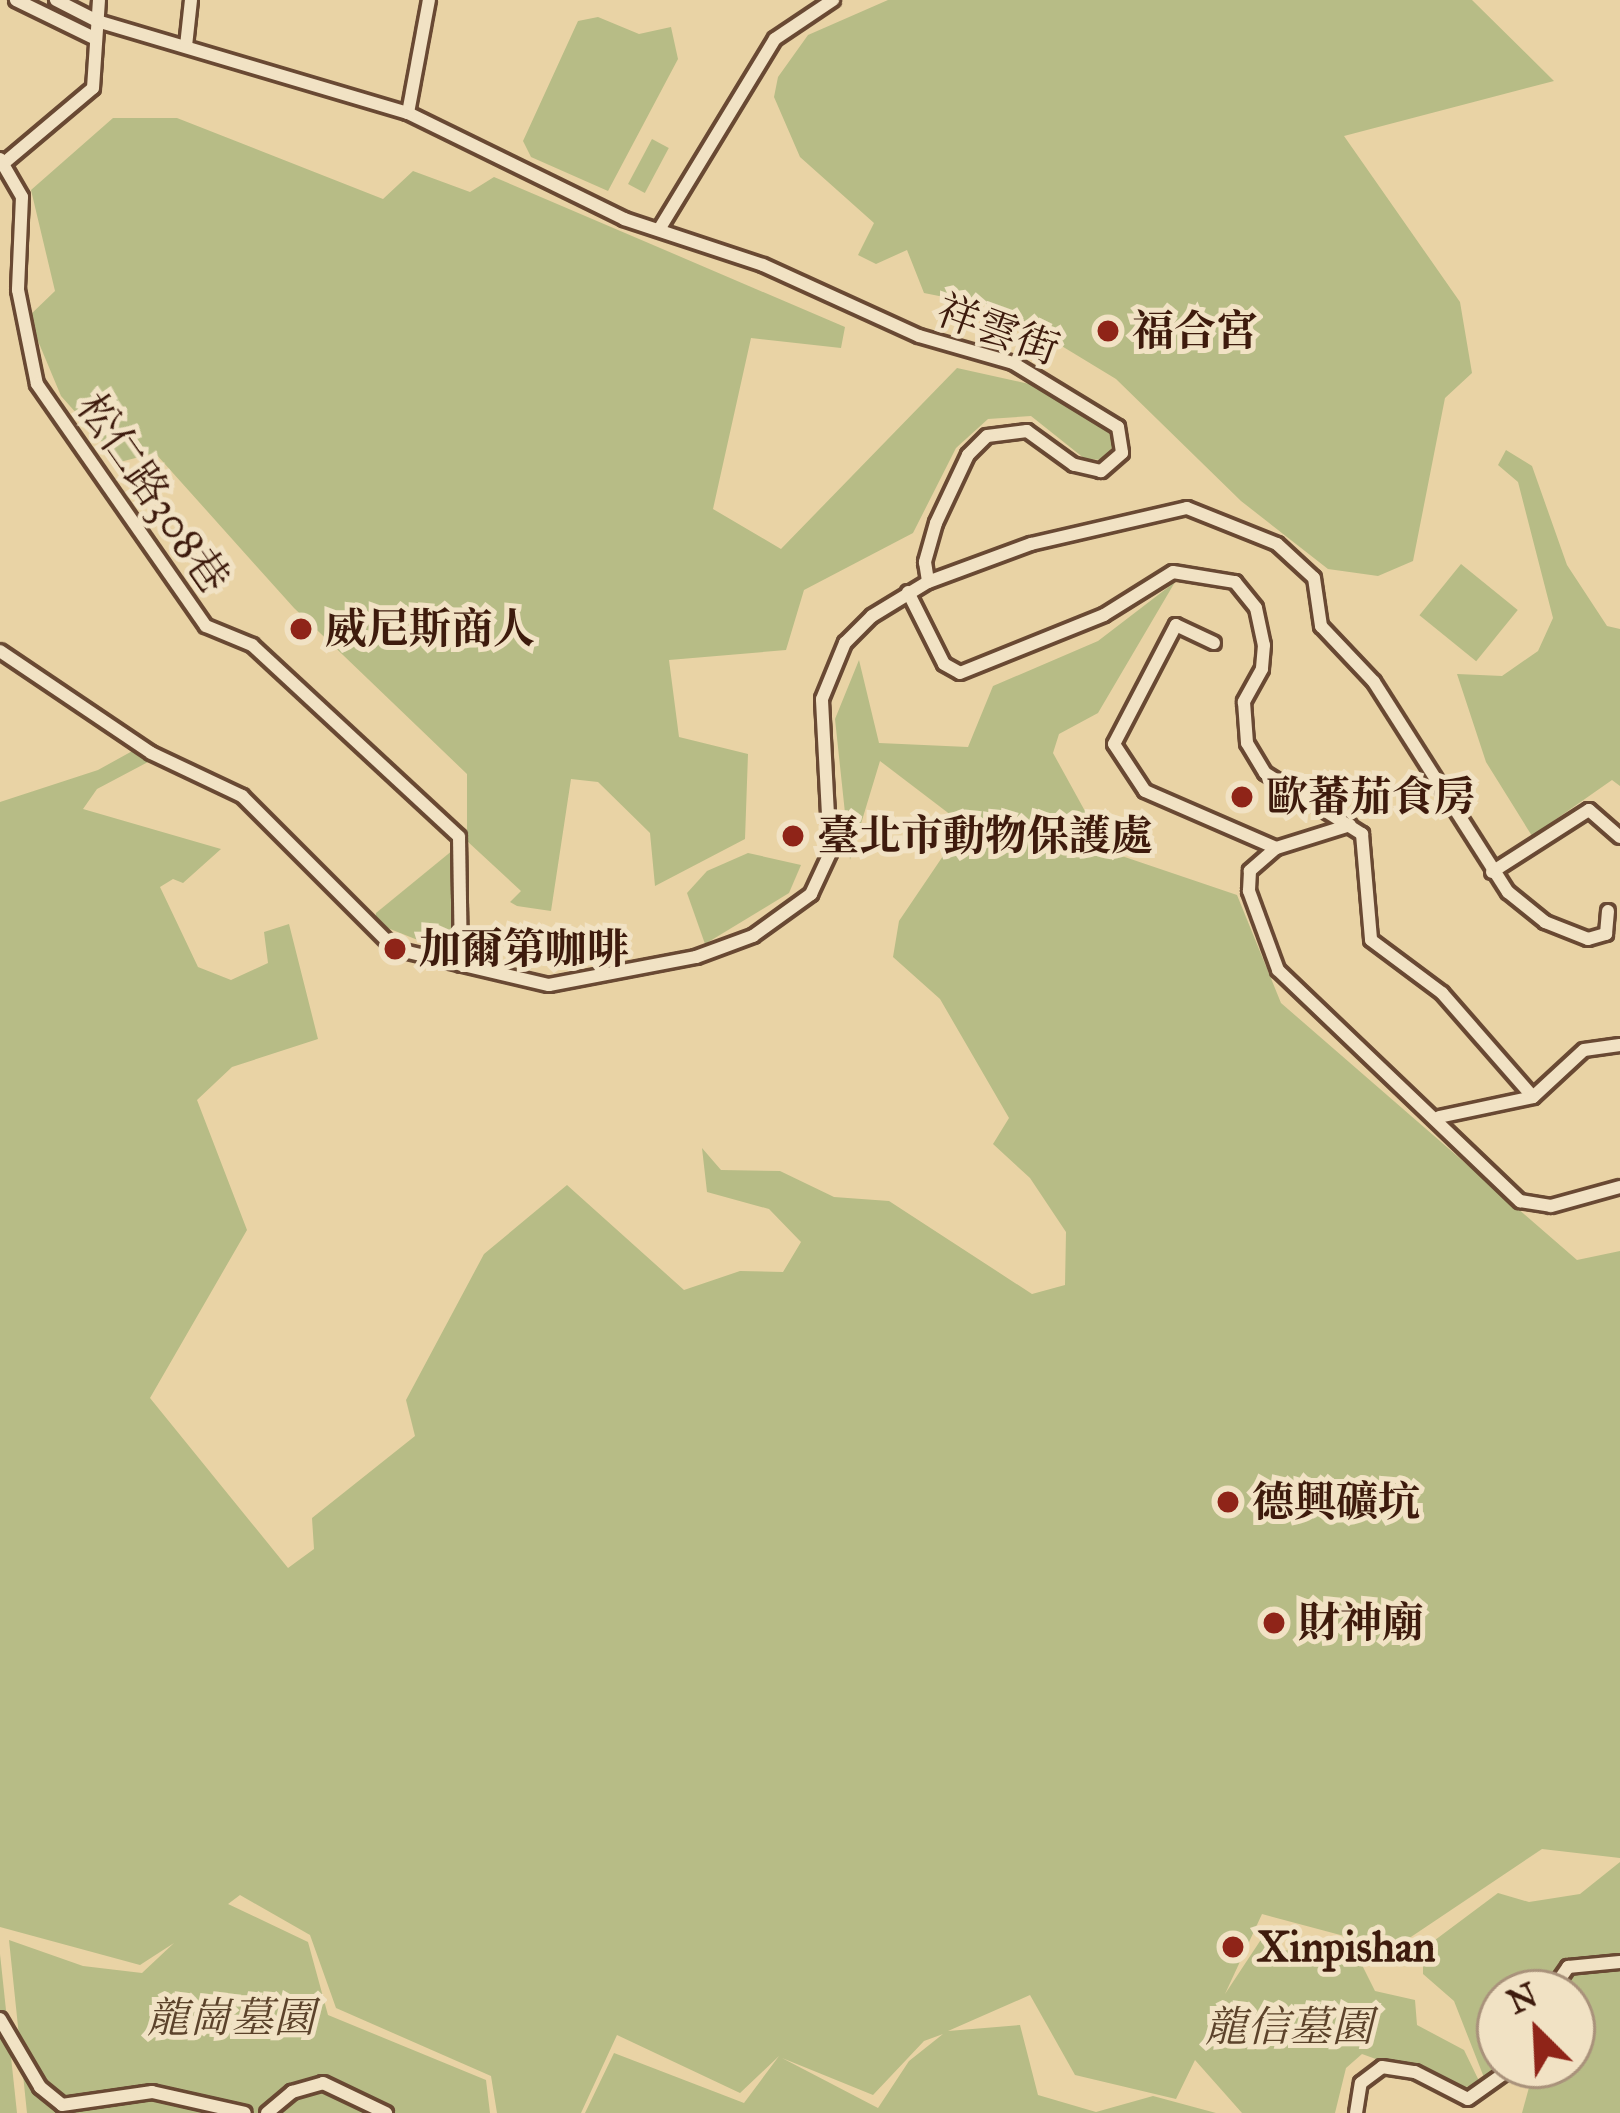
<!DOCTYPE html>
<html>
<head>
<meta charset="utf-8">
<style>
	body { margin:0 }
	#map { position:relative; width:1620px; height:2113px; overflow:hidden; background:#e9d3a5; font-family:"IM FELL Great Primer","Noto Serif TC",serif }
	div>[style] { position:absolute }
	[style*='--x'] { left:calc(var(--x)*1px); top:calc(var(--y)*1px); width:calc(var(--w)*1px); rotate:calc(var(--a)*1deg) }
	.green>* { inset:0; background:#b7bc86; transform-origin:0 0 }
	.roads { filter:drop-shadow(3px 0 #694933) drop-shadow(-3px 0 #694933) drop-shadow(0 3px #694933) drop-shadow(0 -3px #694933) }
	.street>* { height:12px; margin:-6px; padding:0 6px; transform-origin:6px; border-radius:6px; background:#f1e2c4 }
	.dots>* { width:33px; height:33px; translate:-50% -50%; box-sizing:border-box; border:6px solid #f1e2c4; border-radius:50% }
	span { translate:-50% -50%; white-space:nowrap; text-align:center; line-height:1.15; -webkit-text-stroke:10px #f1e2c4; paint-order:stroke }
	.street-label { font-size:42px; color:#3e1b0d }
	.poi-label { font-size:42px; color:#3e1b0d; font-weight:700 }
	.left { translate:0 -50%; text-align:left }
	.park-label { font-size:42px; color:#5c432b; font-style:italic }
	.north { position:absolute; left:1476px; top:1969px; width:120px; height:120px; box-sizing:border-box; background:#f1e2c4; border:3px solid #a9927b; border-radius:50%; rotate:336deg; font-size:33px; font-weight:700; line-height:48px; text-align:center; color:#3e1b0d }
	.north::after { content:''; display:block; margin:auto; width:42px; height:54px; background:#8f2418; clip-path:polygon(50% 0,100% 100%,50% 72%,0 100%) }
</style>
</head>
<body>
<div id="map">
	<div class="green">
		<div style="clip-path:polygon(888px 0,1472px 0,1554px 81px,1344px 136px,1460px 302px,1472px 373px,1445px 398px,1413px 561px,1378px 576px,1328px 569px,1241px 501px,1116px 379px,999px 308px,924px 293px,907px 250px,876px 264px,858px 255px,874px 223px,800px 157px,774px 97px,778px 77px,808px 35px)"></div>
		<div style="clip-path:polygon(598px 17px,639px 34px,671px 27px,678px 59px,608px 191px,531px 157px,523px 141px,578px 21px)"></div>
		<div style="clip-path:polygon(113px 118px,177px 118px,383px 199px,413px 171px,470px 192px,494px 177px,845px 327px,841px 348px,751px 338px,713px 509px,781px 549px,957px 368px,1056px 390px,1116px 432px,1113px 446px,1104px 460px,1085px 459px,1031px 416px,988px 419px,956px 448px,913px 533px,804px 590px,786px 650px,669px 660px,679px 737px,748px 754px,745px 839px,655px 886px,650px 833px,598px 782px,571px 779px,551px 911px,517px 906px,510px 902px,521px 891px,467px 841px,467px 774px,294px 608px,155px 453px,120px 462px,61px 396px,28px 317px,55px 291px,31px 190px)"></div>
		<div style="left:652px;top:139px;width:19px;height:51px;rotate:28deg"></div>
		<div style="clip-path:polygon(1506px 450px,1532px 466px,1567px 565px,1607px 626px,1620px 629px,1620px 786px,1612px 780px,1532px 836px,1486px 762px,1457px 674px,1502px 676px,1538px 651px,1553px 618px,1518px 482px,1498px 465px)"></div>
		<div style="left:1461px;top:564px;width:73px;height:66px;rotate:39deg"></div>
		<div style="clip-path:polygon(evenodd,1175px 582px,1098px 713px,1059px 734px,1053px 753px,1107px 851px,1237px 895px,1281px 1003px,1577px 1260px,1620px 1251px,1620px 1858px,1542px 1849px,1393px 1949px,1262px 1914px,1225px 1994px,1264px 1935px,1276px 1952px,1350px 1941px,1375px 1991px,1415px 2000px,1417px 2025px,1464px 2050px,1481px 2085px,1456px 2088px,1362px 2054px,1346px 2068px,1335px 2113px,1242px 2113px,1195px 2060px,1176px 2099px,1075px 2075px,1030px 1995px,948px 2031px,1020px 2025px,1038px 2095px,1096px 2112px,1153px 2096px,1216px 2113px,585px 2113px,614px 2053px,744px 2103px,779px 2056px,740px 2093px,617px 2035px,581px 2113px,497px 2113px,491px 2076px,336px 2008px,310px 1935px,240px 1895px,228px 1904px,308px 1942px,328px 2015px,486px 2080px,490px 2113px,27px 2113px,9px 1940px,83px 1966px,142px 1973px,174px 1943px,140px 1965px,0 1927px,0 802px,98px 770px,136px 749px,148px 762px,97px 789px,83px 809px,221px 849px,183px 883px,173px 879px,160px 887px,198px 967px,231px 980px,268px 963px,264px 932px,289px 924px,318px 1039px,232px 1067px,197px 1100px,247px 1230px,150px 1398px,288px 1568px,314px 1549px,312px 1518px,415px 1436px,406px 1400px,484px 1254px,567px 1185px,684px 1290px,740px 1271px,783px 1272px,801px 1242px,769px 1209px,707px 1192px,702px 1148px,721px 1170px,780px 1171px,834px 1197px,889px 1201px,1032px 1294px,1065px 1285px,1066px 1232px,1030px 1178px,993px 1144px,1009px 1118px,940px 999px,893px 957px,899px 921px,964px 825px,880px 761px,850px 860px,835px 719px,859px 660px,879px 743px,968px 747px,993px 686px,1098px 641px,1175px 582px,943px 2034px,909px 2061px,878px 2108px,782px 2058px,873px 2095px,924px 2041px,943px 2034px)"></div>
		<div style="clip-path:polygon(453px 850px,458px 956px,375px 923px,376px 913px)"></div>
		<div style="clip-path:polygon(748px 853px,801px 865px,789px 893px,705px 944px,687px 893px,707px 871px)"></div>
		<div style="clip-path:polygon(1620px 1862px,1620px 2113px,1522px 2113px,1531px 2080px,1511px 2065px,1572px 2065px,1572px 1993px,1500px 1993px,1504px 2065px,1485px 2080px,1454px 2001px,1423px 1974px,1423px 1949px,1498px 1893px,1529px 1902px,1580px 1894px)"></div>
		<div style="clip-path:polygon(0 1954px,17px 2113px,0 2113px)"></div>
	</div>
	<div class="roads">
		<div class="street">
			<div style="--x:16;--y:0;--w:89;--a:26"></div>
			<div style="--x:56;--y:0;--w:46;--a:27.1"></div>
			<div style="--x:97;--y:21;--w:324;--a:16.5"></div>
			<div style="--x:408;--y:113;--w:241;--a:26.1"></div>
			<div style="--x:624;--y:219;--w:146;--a:18.3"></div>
			<div style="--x:763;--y:265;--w:171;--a:24.5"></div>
			<div style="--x:919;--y:336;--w:98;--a:16"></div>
			<div style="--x:1013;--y:363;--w:123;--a:31.4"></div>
			<div style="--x:1118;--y:427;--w:26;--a:81"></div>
			<div style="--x:1122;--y:453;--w:28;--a:139"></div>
			<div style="--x:1101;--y:471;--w:28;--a:-167"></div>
			<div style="--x:1074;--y:465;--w:58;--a:-144.1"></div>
			<div style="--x:1027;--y:431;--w:40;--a:172.9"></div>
			<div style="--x:987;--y:436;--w:27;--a:135"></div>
			<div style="--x:968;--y:455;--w:75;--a:115.2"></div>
			<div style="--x:936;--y:523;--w:41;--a:105.8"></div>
			<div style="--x:925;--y:562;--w:20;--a:81"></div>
			<div style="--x:186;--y:46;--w:46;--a:-83.8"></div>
			<div style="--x:408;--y:113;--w:115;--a:-79.5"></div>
			<div style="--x:0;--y:159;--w:44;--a:59.9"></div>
			<div style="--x:22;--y:197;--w:93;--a:92.5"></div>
			<div style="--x:18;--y:290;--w:96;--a:78.6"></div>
			<div style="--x:37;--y:384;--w:295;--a:55.1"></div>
			<div style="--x:206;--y:626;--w:50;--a:22.4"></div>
			<div style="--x:252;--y:645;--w:282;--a:42.8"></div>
			<div style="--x:459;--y:837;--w:128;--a:89.1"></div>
			<div style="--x:4;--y:163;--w:116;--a:-40.1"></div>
			<div style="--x:93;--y:88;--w:88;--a:-86.1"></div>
			<div style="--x:660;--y:228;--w:221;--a:-58.7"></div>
			<div style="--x:775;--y:39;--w:70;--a:-33.9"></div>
			<div style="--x:908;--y:592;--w:80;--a:63.4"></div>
			<div style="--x:944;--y:664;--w:18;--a:29"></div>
			<div style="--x:960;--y:673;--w:155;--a:-21.9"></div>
			<div style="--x:1104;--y:615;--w:81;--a:-31.9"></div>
			<div style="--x:1173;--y:572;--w:63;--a:9.2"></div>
			<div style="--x:1235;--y:582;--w:33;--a:51"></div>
			<div style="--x:1256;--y:608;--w:38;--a:78"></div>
			<div style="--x:1264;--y:645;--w:24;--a:95"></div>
			<div style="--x:1262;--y:669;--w:38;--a:119"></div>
			<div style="--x:1244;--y:702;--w:41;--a:85.8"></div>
			<div style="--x:1247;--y:743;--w:35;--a:59"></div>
			<div style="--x:1265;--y:773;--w:115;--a:32.2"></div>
			<div style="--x:1362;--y:834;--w:106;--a:85.1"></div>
			<div style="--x:1371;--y:940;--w:89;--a:36.7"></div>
			<div style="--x:1442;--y:993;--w:138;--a:48.8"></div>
			<div style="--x:1214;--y:643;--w:42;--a:-154.7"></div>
			<div style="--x:1176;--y:625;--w:134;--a:117.5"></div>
			<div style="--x:1114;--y:744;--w:56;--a:56.6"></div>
			<div style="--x:1145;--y:791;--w:143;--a:23.5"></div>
			<div style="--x:0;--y:651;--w:182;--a:34"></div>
			<div style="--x:151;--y:753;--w:101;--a:25.3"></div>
			<div style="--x:242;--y:796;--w:216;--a:45"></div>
			<div style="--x:395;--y:949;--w:158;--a:13.2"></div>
			<div style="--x:549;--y:985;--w:150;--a:-10.8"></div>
			<div style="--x:696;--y:957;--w:61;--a:-20.2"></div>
			<div style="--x:753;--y:936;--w:72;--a:-35.9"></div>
			<div style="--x:811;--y:894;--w:45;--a:-65.1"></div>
			<div style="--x:830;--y:853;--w:154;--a:-93"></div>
			<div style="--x:822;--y:699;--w:61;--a:-67.7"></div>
			<div style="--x:845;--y:643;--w:38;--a:-45"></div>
			<div style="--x:872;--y:616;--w:66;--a:-31.3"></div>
			<div style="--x:928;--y:582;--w:110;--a:-20.3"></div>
			<div style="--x:1031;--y:544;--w:160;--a:-13"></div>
			<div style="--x:1187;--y:508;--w:97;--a:21.8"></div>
			<div style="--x:1277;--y:544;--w:50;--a:42.6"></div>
			<div style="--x:1314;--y:578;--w:49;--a:81.7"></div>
			<div style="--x:1321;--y:626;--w:77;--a:46.6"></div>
			<div style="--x:1374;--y:682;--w:249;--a:57.5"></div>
			<div style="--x:1508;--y:892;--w:48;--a:39"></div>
			<div style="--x:1545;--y:922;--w:46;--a:21.6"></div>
			<div style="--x:1588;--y:939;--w:19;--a:-16"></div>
			<div style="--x:1606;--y:934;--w:23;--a:-85"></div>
			<div style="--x:1350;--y:825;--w:77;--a:162.7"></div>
			<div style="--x:1276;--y:848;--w:35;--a:139"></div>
			<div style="--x:1250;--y:871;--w:20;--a:93"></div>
			<div style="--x:1249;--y:891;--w:84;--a:69.8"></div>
			<div style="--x:1278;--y:970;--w:335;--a:43.7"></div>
			<div style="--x:1520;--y:1201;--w:31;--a:9"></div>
			<div style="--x:1551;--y:1206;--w:72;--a:-15.4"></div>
			<div style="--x:1492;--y:872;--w:115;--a:-32.6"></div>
			<div style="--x:1589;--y:810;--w:41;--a:41.1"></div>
			<div style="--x:1439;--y:1117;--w:96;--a:-12"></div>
			<div style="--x:1533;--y:1097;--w:69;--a:-42.7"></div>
			<div style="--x:1584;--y:1050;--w:36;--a:-8"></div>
			<div style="--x:1550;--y:1993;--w:32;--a:-55"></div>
			<div style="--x:1568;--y:1967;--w:52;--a:-5.5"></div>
			<div style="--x:0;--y:2019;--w:79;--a:59.5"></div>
			<div style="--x:40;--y:2087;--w:28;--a:39"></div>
			<div style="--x:62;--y:2105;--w:91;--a:-8.2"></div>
			<div style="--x:152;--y:2092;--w:95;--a:12.7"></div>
			<div style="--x:267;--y:2113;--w:33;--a:-40"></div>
			<div style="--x:292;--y:2092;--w:32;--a:-16"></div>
			<div style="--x:323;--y:2083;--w:70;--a:25.5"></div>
			<div style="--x:1356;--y:2113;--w:30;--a:-81"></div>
			<div style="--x:1361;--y:2083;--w:26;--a:-37"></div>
			<div style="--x:1382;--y:2067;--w:33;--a:9"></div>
			<div style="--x:1415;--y:2072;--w:59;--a:27"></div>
			<div style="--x:1468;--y:2099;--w:59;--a:-35.3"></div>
		</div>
	</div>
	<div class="dots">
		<div style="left:1108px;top:331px;background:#8f2418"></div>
		<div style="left:301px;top:629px;background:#8f2418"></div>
		<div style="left:1242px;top:797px;background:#8f2418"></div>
		<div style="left:793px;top:836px;background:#8f2418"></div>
		<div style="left:395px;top:949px;background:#8f2418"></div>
		<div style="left:1228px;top:1502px;background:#8f2418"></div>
		<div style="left:1274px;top:1623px;background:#8f2418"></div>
		<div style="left:1233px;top:1947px;background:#8f2418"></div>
	</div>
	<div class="street-label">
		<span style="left:998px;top:330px;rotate:20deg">祥雲街</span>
		<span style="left:153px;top:493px;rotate:55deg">松仁路308巷</span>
	</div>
	<div class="poi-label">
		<span class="left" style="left:1132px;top:331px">福合宮</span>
		<span class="left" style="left:325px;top:629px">威尼斯商人</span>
		<span class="left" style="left:1266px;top:797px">歐蕃茄食房</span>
		<span class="left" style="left:817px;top:836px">臺北市動物保護處</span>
		<span class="left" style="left:419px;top:949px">加爾第咖啡</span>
		<span class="left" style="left:1252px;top:1502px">德興礦坑</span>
		<span class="left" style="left:1298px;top:1623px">財神廟</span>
		<span class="left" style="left:1257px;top:1947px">Xinpishan</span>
	</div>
	<div class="park-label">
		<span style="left:231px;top:2018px">龍崗墓園</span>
		<span style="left:1289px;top:2027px">龍信墓園</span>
	</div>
	<div class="north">N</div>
</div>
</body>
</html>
